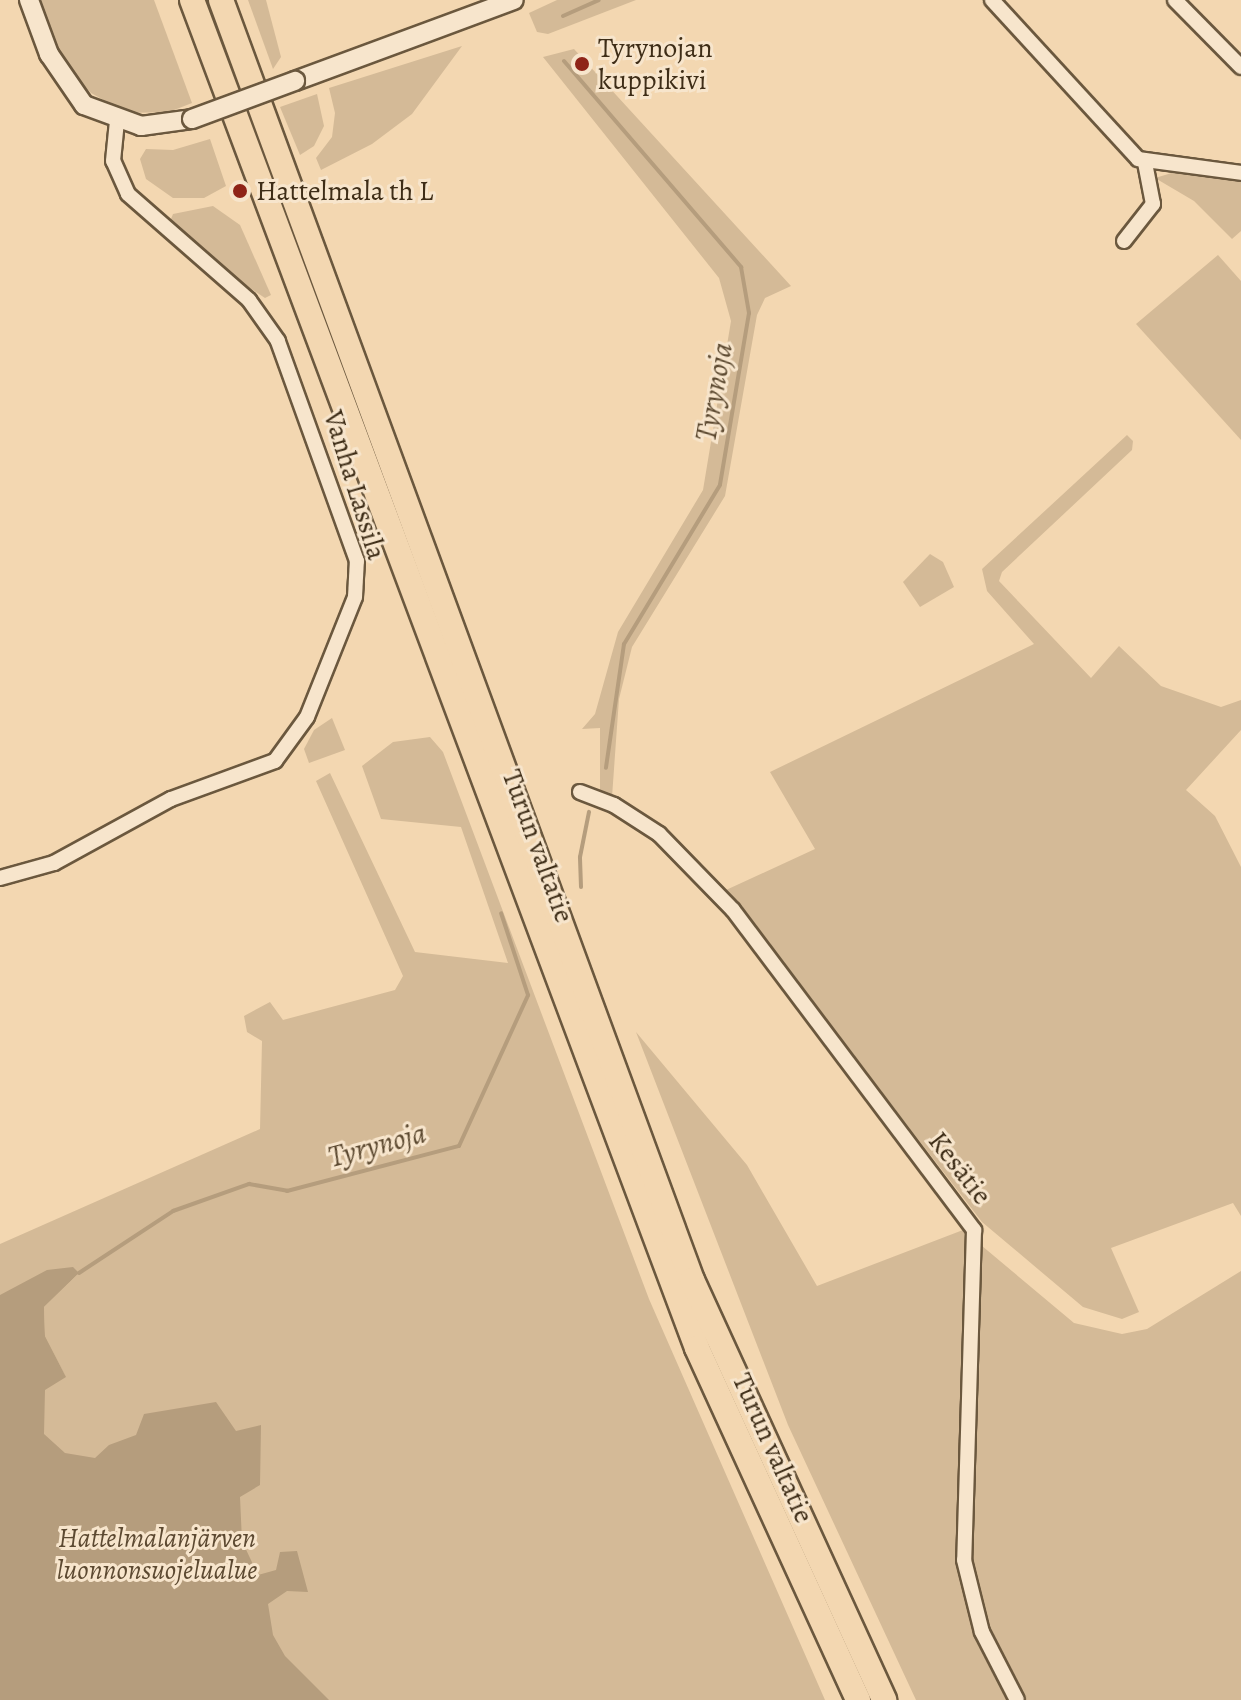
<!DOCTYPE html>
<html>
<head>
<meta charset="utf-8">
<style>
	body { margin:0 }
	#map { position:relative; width:1241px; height:1700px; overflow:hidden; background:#f3d7b1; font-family:Alegreya,serif }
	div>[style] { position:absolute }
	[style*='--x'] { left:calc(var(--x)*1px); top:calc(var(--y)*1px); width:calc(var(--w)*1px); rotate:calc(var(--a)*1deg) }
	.green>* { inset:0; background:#d4ba97 }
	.water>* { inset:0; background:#b59d7d }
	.stream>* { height:4px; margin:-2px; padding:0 2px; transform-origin:2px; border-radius:2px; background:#b59d7d }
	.roads { filter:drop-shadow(2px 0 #6b583e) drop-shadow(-2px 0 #6b583e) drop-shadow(0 2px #6b583e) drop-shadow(0 -2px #6b583e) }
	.minor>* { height:14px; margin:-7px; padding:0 7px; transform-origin:7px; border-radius:7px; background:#f7e5cc }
	.tertiary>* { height:18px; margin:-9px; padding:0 9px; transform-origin:9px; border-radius:9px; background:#f7e5cc }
	.trunk>* { height:24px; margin:-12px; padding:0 12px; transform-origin:12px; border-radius:12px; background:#f3d7b1 }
	.bridges { filter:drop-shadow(2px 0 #6b583e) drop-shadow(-2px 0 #6b583e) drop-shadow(0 2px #6b583e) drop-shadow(0 -2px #6b583e) }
	.tertiary-bridge>* { height:18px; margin:-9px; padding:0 9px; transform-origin:9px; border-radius:9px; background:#f7e5cc }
	.dots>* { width:22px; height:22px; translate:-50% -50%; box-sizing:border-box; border:4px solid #f7e5cc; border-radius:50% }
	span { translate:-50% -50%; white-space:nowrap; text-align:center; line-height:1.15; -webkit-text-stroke:6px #f7e5cc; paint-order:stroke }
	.poi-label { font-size:28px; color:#3e2d17 }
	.left { translate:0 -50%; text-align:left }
	.street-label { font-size:28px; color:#3e2d17 }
	.park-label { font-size:28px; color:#5c4931; font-style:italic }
	.water-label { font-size:30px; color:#5c4930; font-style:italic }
</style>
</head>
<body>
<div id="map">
	<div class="green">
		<div style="clip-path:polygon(39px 0,154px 0,192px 103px,169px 112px,127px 113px,91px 93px,66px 68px)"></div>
		<div style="clip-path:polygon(248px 0,266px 0,281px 57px,273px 69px)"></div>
		<div style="clip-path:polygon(557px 0,636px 0,548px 34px,537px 32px,529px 13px)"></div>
		<div style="clip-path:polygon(462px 46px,412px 114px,372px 144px,321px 170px,316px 158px,332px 137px,335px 113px,329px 88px)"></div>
		<div style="clip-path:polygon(574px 49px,791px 286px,765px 298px,757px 315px,725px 496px,632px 647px,619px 699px,612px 797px,600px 791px,600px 728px,582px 729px,595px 714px,618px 632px,703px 490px,731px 321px,719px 278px,543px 57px)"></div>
		<div style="clip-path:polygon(317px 94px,324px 126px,314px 146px,300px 155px,280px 107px)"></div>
		<div style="clip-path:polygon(210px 139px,226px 186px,204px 198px,173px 198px,146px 179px,140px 159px,146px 149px,173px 150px)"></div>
		<div style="clip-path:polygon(1175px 172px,1241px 182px,1241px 231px,1232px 239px,1194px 201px,1155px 178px)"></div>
		<div style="clip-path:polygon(213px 206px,240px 225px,271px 295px,265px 298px,250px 288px,169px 224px,173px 214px)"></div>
		<div style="clip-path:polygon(1218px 255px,1241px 281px,1241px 440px,1136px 324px)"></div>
		<div style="clip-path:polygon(1127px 435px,1133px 441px,1132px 450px,1002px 572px,999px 581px,1091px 678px,1119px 646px,1161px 686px,1221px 707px,1241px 700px,1241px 730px,1186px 790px,1215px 816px,1241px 867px,1241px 1216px,1233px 1203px,1111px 1248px,1139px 1312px,1122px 1319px,1083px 1307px,982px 1222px,726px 890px,815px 849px,770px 772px,1034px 644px,987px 591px,982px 569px)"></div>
		<div style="clip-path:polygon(930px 554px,943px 562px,954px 587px,920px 607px,903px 582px)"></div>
		<div style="clip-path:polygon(332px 718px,345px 750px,309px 763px,304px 749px,314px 730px)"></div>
		<div style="clip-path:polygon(evenodd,430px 737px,443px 752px,649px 1299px,825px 1700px,0 1700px,0 1244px,260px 1129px,262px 1041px,247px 1032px,244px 1016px,270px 1002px,283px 1020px,395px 990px,403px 976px,316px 781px,330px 773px,415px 952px,508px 963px,461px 827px,381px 819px,362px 766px,393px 742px,430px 737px,79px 1273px,44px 1307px,45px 1336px,65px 1376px,9px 1325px,79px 1273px)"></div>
		<div style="clip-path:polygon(636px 1032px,747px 1165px,817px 1286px,963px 1230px,1074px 1323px,1122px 1334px,1147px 1329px,1241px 1271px,1241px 1700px,916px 1700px,788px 1425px)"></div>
	</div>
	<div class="water">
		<div style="clip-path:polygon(73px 1267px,79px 1273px,44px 1307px,45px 1336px,66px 1377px,45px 1390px,44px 1434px,65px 1453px,95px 1458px,109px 1445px,136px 1435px,144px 1414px,216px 1402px,236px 1431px,261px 1425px,260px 1485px,240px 1497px,242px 1541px,258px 1575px,276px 1570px,280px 1552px,297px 1551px,308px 1592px,287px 1591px,268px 1604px,273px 1635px,285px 1656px,329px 1700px,0 1700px,0 1295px,47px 1270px)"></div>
	</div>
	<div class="stream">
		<div style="--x:563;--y:16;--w:39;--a:-24"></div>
		<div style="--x:564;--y:61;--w:272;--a:49.3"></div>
		<div style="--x:741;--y:267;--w:47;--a:80.1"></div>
		<div style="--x:749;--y:313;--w:174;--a:99.6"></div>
		<div style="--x:720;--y:485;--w:186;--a:121.1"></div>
		<div style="--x:624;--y:644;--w:125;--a:98.3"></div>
		<div style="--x:581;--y:887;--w:30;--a:-92"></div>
		<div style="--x:580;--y:857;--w:46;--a:-78.7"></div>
		<div style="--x:79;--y:1273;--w:113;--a:-33.4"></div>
		<div style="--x:173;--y:1211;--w:81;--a:-19.6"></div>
		<div style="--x:249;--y:1184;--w:39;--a:10"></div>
		<div style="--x:287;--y:1191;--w:178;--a:-14.7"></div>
		<div style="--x:459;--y:1146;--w:166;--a:-65.4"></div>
		<div style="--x:528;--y:995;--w:86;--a:-108.2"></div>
	</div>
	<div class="roads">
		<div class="minor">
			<div style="--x:992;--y:0;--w:216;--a:47.4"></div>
			<div style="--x:1138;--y:159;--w:104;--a:7.7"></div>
			<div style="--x:1175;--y:0;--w:94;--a:45.4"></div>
			<div style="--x:1124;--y:241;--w:47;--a:-51.9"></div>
			<div style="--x:1153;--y:204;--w:42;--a:-101"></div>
			<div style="--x:580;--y:792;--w:36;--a:21"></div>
			<div style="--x:614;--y:805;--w:54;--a:32.8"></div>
			<div style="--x:659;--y:834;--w:106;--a:45.8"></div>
			<div style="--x:733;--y:910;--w:401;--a:53"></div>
			<div style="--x:974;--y:1230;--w:330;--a:91.7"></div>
			<div style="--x:964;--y:1560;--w:74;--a:76"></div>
			<div style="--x:982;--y:1632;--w:76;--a:62.8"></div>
			<div style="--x:0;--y:878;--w:56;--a:-15.5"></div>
			<div style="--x:54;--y:863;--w:133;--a:-28.7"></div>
			<div style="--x:171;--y:799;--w:111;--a:-20.1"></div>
			<div style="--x:275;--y:761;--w:54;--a:-54"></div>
			<div style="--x:307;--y:717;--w:129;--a:-68.2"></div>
			<div style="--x:355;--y:597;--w:36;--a:-87"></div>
			<div style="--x:357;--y:561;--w:234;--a:-109.8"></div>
			<div style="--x:278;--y:341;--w:50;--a:-125.3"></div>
			<div style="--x:249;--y:300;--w:161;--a:-138.8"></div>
			<div style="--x:128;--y:194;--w:36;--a:-114"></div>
			<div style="--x:113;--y:161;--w:40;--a:-84.3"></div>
		</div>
		<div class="tertiary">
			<div style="--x:29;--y:0;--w:58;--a:69.7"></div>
			<div style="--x:49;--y:54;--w:62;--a:55.5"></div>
			<div style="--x:84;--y:105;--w:61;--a:20.2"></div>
			<div style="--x:141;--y:126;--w:51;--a:-7.8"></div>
			<div style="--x:295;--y:81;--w:233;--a:-20.3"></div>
		</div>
		<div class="trunk">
			<div style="--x:192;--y:0;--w:1439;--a:69.46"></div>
			<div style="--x:697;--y:1348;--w:387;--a:65.4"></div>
			<div style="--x:221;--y:0;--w:1364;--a:69.8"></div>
			<div style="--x:692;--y:1280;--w:462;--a:65.4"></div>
		</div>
	</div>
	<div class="bridges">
		<div class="tertiary-bridge">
			<div style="--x:192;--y:119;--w:110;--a:-20.3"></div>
		</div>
	</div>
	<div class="dots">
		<div style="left:582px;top:64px;background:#8f2418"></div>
		<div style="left:240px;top:191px;background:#8f2418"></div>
	</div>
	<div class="poi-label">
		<span class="left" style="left:598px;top:64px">Tyrynojan<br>kuppikivi</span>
		<span class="left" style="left:256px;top:191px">Hattelmala th L</span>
	</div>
	<div class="street-label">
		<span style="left:355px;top:485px;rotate:73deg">Vanha Lassila</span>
		<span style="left:538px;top:846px;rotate:70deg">Turun valtatie</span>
		<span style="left:960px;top:1168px;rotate:52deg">Kesätie</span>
		<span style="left:773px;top:1448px;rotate:66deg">Turun valtatie</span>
	</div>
	<div class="park-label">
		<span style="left:157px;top:1554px">Hattelmalanjärven<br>luonnonsuojelualue</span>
	</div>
	<div class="water-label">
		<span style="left:714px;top:392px;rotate:-80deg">Tyrynoja</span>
		<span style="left:377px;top:1145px;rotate:-15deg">Tyrynoja</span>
	</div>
</div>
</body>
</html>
